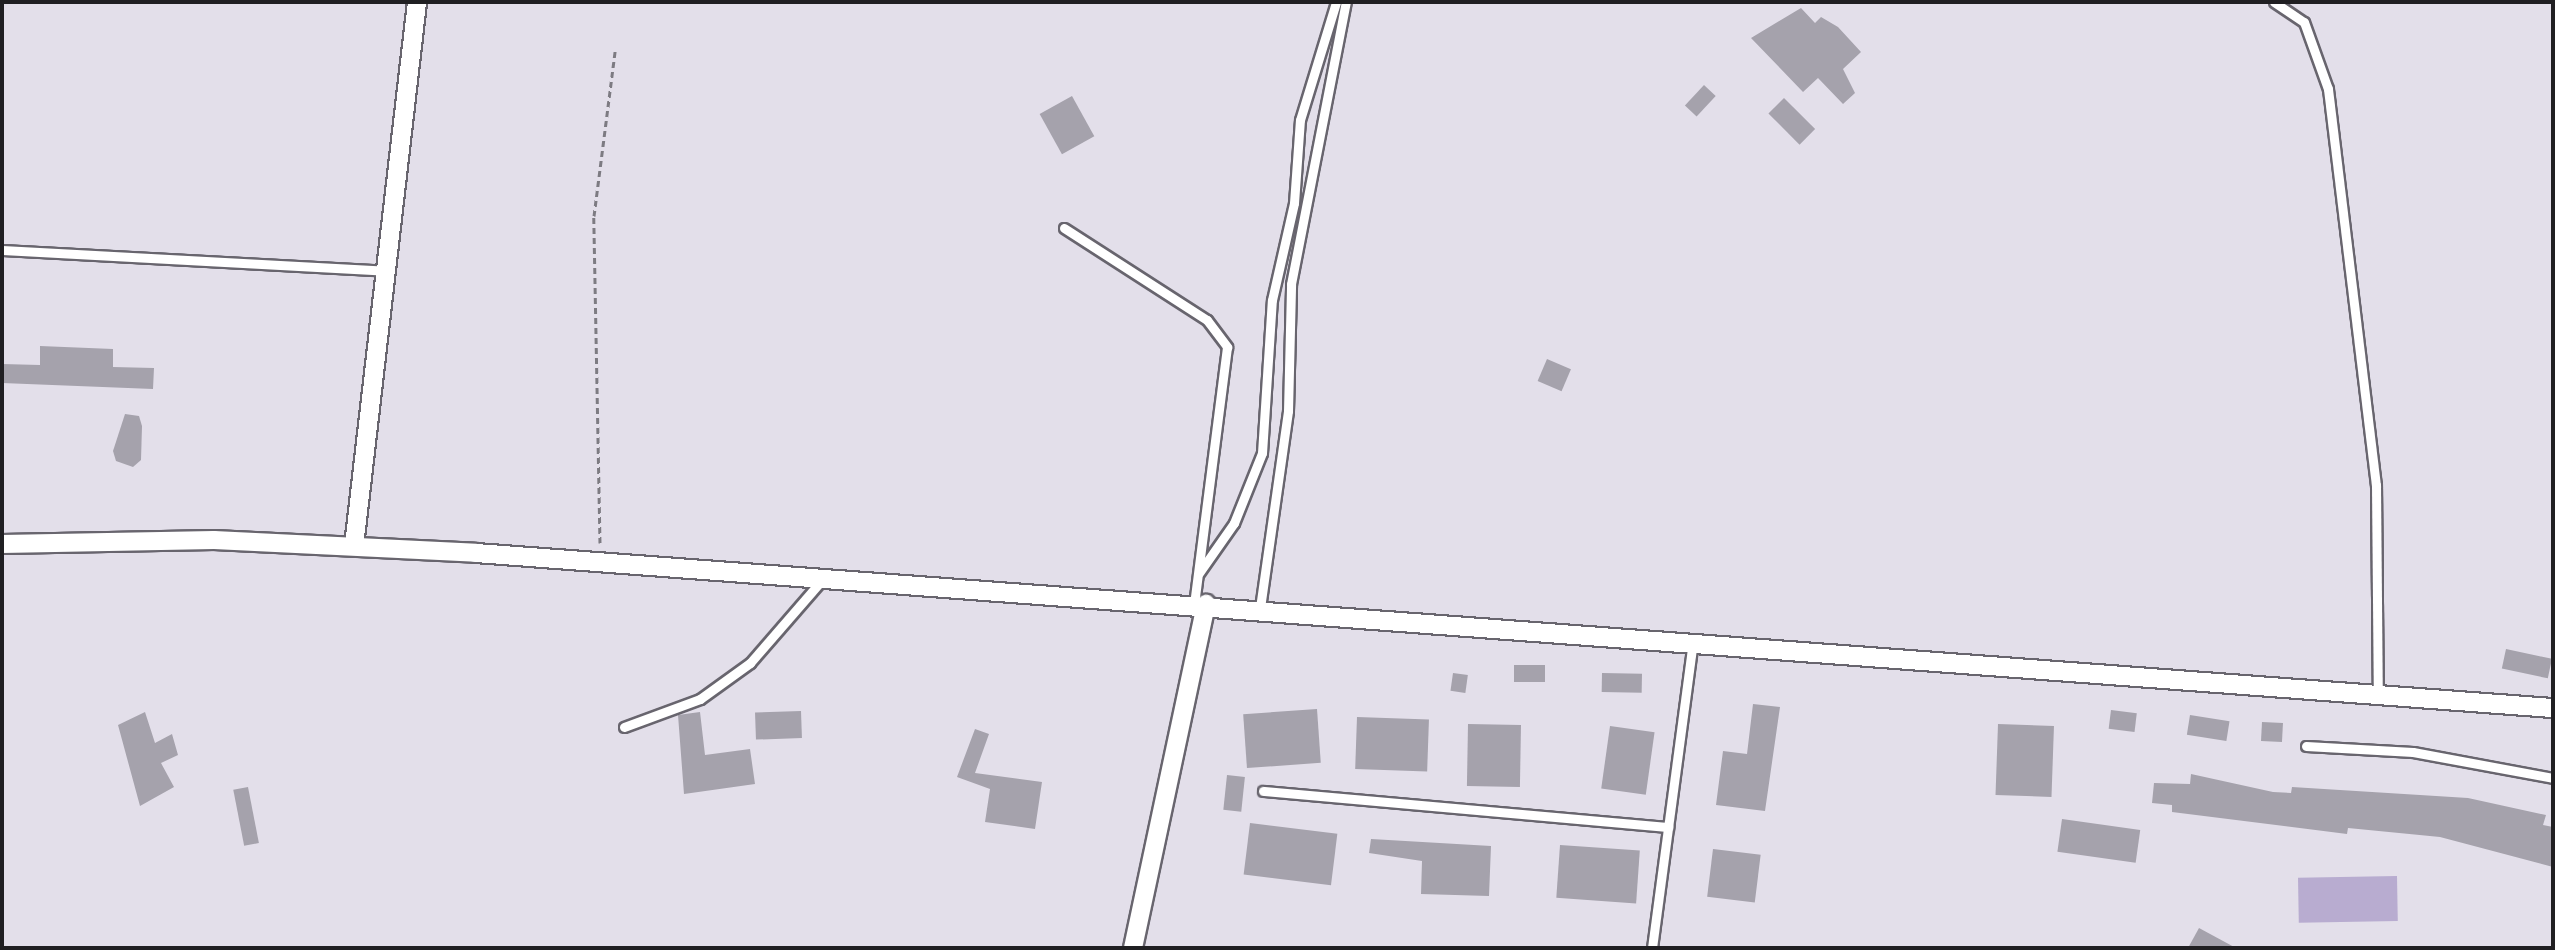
<!DOCTYPE html>
<html>
<head>
<meta charset="utf-8">
<style>
	body { margin:0 }
	#map { position:relative; width:2555px; height:950px; overflow:hidden; background:#e3dfea; font-family:"IBM Plex Sans",sans-serif }
	div>[style] { position:absolute }
	[style*='--x'] { left:calc(var(--x)*1px); top:calc(var(--y)*1px); width:calc(var(--w)*1px); rotate:calc(var(--a)*1deg) }
	.green>* { inset:0; background:#b8acd0; transform-origin:0 0 }
	.building>* { inset:0; background:#a5a2ac; transform-origin:0 0 }
	.path>* { height:3px; margin-top:-1.5px; transform-origin:0; background:repeating-linear-gradient(90deg,#7d7b82 0 6px,transparent 0 10px) }
	.roads { filter:drop-shadow(2px 0 #68656e) drop-shadow(-2px 0 #68656e) drop-shadow(0 2px #68656e) drop-shadow(0 -2px #68656e) }
	.lane>* { height:9px; margin:-4.5px; padding:0 4.5px; transform-origin:4.5px; border-radius:4.5px; background:#fff }
	.street>* { height:18px; margin:-9px; padding:0 9px; transform-origin:9px; border-radius:9px; background:#fff }
	span { translate:-50% -50%; white-space:nowrap; text-align:center; line-height:1.15; -webkit-text-stroke:6px #e3dfea; paint-order:stroke }
	.frame { position:absolute; inset:0; border:4px solid #201f22; pointer-events:none }
</style>
</head>
<body>
<div id="map">
	<div class="green">
		<div style="left:2397px;top:876px;width:45px;height:99px;rotate:89deg"></div>
	</div>
	<div class="building">
		<div style="clip-path:polygon(1801px 8px,1815px 23px,1821px 17px,1838px 27px,1861px 52px,1843px 69px,1855px 93px,1843px 104px,1818px 78px,1803px 92px,1751px 38px)"></div>
		<div style="left:1704px;top:85px;width:16px;height:28px;rotate:43deg"></div>
		<div style="left:1072px;top:96px;width:46px;height:37px;rotate:61deg"></div>
		<div style="left:1784px;top:98px;width:44px;height:22px;rotate:45deg"></div>
		<div style="clip-path:polygon(40px 346px,113px 349px,113px 367px,154px 368px,153px 389px,2px 383px,2px 364px,40px 365px)"></div>
		<div style="left:1547px;top:359px;width:26px;height:24px;rotate:23deg"></div>
		<div style="clip-path:polygon(125px 414px,139px 416px,142px 426px,141px 460px,133px 467px,116px 461px,113px 451px)"></div>
		<div style="left:2506px;top:649px;width:47px;height:20px;rotate:12deg"></div>
		<div style="left:1514px;top:665px;width:31px;height:17px"></div>
		<div style="left:1453px;top:673px;width:15px;height:18px;rotate:8deg"></div>
		<div style="left:1602px;top:673px;width:40px;height:19px;rotate:1deg"></div>
		<div style="clip-path:polygon(1753px 704px,1780px 707px,1765px 811px,1716px 805px,1723px 751px,1747px 754px)"></div>
		<div style="left:1317px;top:709px;width:54px;height:74px;rotate:86deg"></div>
		<div style="left:2111px;top:710px;width:26px;height:19px;rotate:7deg"></div>
		<div style="left:801px;top:711px;width:27px;height:46px;rotate:88deg"></div>
		<div style="clip-path:polygon(145px 712px,155px 743px,172px 734px,178px 755px,161px 763px,174px 787px,140px 806px,118px 725px)"></div>
		<div style="clip-path:polygon(700px 712px,705px 755px,750px 749px,755px 784px,684px 794px,678px 715px)"></div>
		<div style="left:2190px;top:715px;width:40px;height:20px;rotate:9deg"></div>
		<div style="left:1357px;top:717px;width:72px;height:52px;rotate:2deg"></div>
		<div style="left:2262px;top:722px;width:21px;height:19px;rotate:3deg"></div>
		<div style="left:1468px;top:724px;width:53px;height:62px;rotate:1deg"></div>
		<div style="left:1998px;top:724px;width:56px;height:71px;rotate:2deg"></div>
		<div style="left:1610px;top:726px;width:45px;height:63px;rotate:8deg"></div>
		<div style="clip-path:polygon(975px 729px,989px 734px,975px 773px,1042px 782px,1035px 829px,985px 822px,990px 789px,957px 777px)"></div>
		<div style="clip-path:polygon(2191px 774px,2273px 792px,2291px 793px,2292px 787px,2468px 798px,2546px 815px,2543px 825px,2553px 827px,2553px 867px,2440px 837px,2348px 828px,2347px 834px,2172px 812px,2172px 805px,2152px 803px,2154px 783px,2190px 784px)"></div>
		<div style="left:1227px;top:775px;width:18px;height:35px;rotate:6deg"></div>
		<div style="left:248px;top:787px;width:57px;height:15px;rotate:79deg"></div>
		<div style="left:2062px;top:819px;width:79px;height:33px;rotate:8deg"></div>
		<div style="left:1250px;top:823px;width:88px;height:52px;rotate:7deg"></div>
		<div style="clip-path:polygon(1371px 839px,1491px 846px,1489px 896px,1421px 894px,1422px 861px,1369px 853px)"></div>
		<div style="left:1560px;top:845px;width:80px;height:53px;rotate:4deg"></div>
		<div style="left:1713px;top:849px;width:48px;height:48px;rotate:7deg"></div>
		<div style="clip-path:polygon(2199px 928px,2236px 948px,2188px 948px)"></div>
	</div>
	<div class="path">
		<div style="--x:600;--y:543;--w:327;--a:-91.1"></div>
		<div style="--x:594;--y:216;--w:166;--a:-82.7"></div>
	</div>
	<div class="roads">
		<div class="lane">
			<div style="--x:2274;--y:2;--w:36;--a:34"></div>
			<div style="--x:2304;--y:22;--w:71;--a:70.3"></div>
			<div style="--x:2328;--y:89;--w:399;--a:83.1"></div>
			<div style="--x:2376;--y:485;--w:209;--a:89.5"></div>
			<div style="--x:1064;--y:228;--w:170;--a:32.8"></div>
			<div style="--x:1207;--y:320;--w:34;--a:53"></div>
			<div style="--x:1227;--y:347;--w:259;--a:97.3"></div>
			<div style="--x:2;--y:250;--w:385;--a:3.1"></div>
			<div style="--x:1199;--y:573;--w:61;--a:-55"></div>
			<div style="--x:1234;--y:523;--w:75;--a:-68.2"></div>
			<div style="--x:1262;--y:453;--w:153;--a:-86.3"></div>
			<div style="--x:1272;--y:300;--w:99;--a:-77.2"></div>
			<div style="--x:1294;--y:203;--w:83;--a:-85.9"></div>
			<div style="--x:1300;--y:120;--w:123;--a:-73"></div>
			<div style="--x:1260;--y:608;--w:199;--a:-81.9"></div>
			<div style="--x:1288;--y:411;--w:127;--a:-88.6"></div>
			<div style="--x:1291;--y:284;--w:287;--a:-79"></div>
			<div style="--x:624;--y:727;--w:81;--a:-20.2"></div>
			<div style="--x:700;--y:699;--w:62;--a:-35.8"></div>
			<div style="--x:750;--y:663;--w:110;--a:-49.1"></div>
			<div style="--x:2306;--y:746;--w:107;--a:3.2"></div>
			<div style="--x:2413;--y:752;--w:142;--a:10.5"></div>
			<div style="--x:1263;--y:791;--w:407;--a:5.1"></div>
			<div style="--x:1652;--y:948;--w:309;--a:-82.4"></div>
		</div>
		<div class="street">
			<div style="--x:2;--y:544;--w:212;--a:-1.1"></div>
			<div style="--x:214;--y:540;--w:262;--a:2.8"></div>
			<div style="--x:476;--y:553;--w:2083;--a:4.27"></div>
			<div style="--x:354;--y:546;--w:548;--a:-83.39"></div>
			<div style="--x:1133;--y:948;--w:352;--a:-78"></div>
		</div>
	</div>
	<div class="frame"></div>
</div>
</body>
</html>
